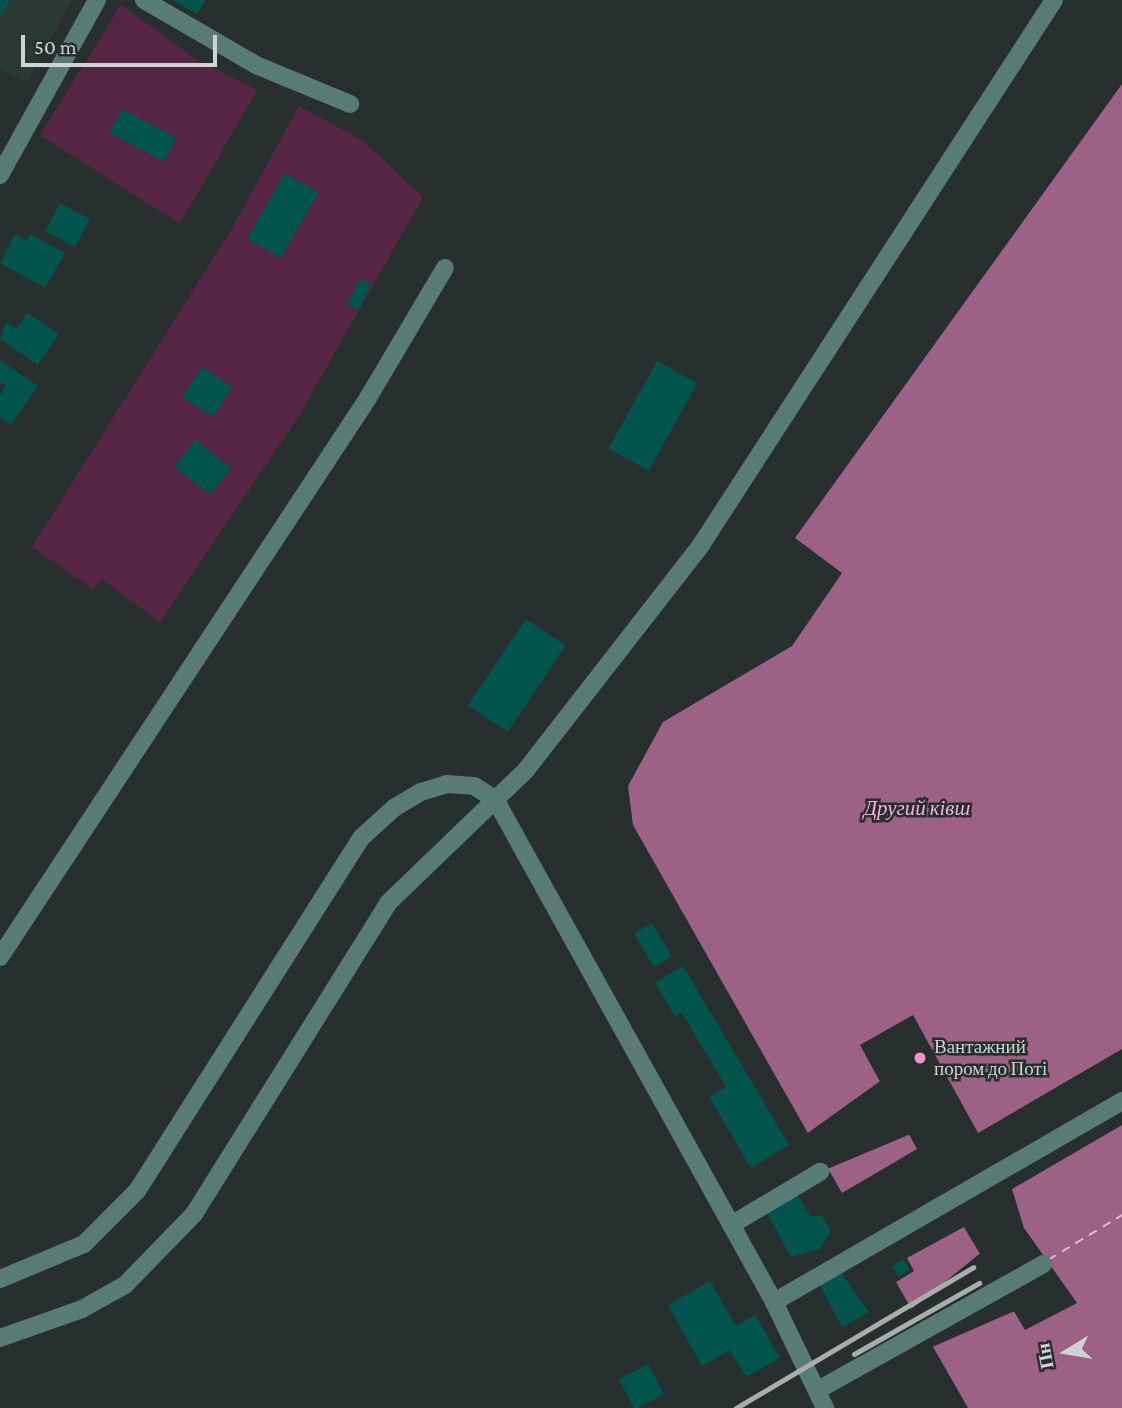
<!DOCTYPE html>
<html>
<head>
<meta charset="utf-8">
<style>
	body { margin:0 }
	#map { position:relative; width:1122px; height:1408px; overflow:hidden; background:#262f2d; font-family:"Crimson Pro",serif }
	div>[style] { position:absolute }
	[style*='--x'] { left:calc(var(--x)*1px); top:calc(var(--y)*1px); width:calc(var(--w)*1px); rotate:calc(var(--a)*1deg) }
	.built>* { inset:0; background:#283936 }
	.green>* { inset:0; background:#572544 }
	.water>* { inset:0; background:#9c6184 }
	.pier>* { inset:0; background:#262f2d }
	.ferry>* { height:2px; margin-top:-1px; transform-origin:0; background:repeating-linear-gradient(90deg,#f7b1d9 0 9px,transparent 0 16px) }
	.building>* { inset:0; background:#00544b; transform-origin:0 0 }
	.minor>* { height:18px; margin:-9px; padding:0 9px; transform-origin:9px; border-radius:9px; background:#597b75 }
	.rail>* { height:5px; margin:-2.5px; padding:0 2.5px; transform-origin:2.5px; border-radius:2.5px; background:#a7aeac }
	.dots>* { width:19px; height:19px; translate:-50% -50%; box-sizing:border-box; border:4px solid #262f2d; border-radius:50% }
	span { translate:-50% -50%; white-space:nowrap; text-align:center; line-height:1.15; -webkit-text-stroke:5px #262f2d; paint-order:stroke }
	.poi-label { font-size:19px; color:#ced4d2 }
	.left { translate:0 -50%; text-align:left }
	.water-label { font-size:21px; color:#f7b1d9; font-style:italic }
	.north { position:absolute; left:1031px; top:1317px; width:70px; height:70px; -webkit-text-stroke:5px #262f2d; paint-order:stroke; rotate:259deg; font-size:19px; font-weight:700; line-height:28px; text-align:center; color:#ced4d2 }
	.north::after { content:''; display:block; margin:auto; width:24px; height:32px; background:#ced4d2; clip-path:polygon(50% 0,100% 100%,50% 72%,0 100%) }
	.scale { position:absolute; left:21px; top:35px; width:196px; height:32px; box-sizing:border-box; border:4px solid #ced4d2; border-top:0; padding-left:9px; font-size:21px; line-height:24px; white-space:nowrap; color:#ced4d2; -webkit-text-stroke:5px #262f2d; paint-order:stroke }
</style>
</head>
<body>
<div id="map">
	<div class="built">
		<div style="clip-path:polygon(0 0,72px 0,27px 82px,0 69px)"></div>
	</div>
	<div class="green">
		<div style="clip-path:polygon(121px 5px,200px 62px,257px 90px,180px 224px,40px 135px)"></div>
		<div style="clip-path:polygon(299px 106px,363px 141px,423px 197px,299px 416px,160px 622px,102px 579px,93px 589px,32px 547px,231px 230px)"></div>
	</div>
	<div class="water">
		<div style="clip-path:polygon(1122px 84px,1122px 1049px,978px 1133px,913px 1015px,860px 1045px,917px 1149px,842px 1193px,633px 825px,628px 786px,663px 722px,792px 646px,842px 573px,795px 538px)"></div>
		<div style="clip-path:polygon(1122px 1125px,1122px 1408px,968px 1408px,896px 1282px,914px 1271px,907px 1258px,964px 1227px,1025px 1330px,1077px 1303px,1024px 1228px,1012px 1189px)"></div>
	</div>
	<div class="pier">
		<div style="clip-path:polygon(883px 1079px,913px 1133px,825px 1170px,805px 1135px)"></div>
		<div style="clip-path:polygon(983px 1251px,1017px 1310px,930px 1348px,909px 1311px)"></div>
	</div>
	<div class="ferry">
		<div style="--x:1048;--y:1260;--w:87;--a:-31.3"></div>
	</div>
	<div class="building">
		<div style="clip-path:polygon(0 0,10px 0,0 17px)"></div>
		<div style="clip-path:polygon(172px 0,205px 0,197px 14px)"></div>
		<div style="left:122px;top:109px;width:62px;height:27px;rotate:28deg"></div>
		<div style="left:285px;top:173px;width:39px;height:76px;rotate:30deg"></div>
		<div style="left:60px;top:203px;width:34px;height:32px;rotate:28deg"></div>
		<div style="clip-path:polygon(15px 234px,27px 241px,30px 234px,65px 253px,45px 288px,0 263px)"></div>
		<div style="left:360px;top:279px;width:13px;height:29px;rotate:27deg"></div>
		<div style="clip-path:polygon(27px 313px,59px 334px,38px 365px,0 339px,6px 322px,17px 329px)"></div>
		<div style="clip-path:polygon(0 360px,38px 386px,11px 425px,0 417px,0 394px,6px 386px,0 382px)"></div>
		<div style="left:657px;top:361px;width:46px;height:100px;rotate:29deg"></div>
		<div style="left:202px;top:367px;width:37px;height:36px;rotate:34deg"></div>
		<div style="left:195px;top:440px;width:46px;height:34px;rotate:38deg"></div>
		<div style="left:526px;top:619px;width:48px;height:104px;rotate:34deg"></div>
		<div style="left:652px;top:923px;width:39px;height:21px;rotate:59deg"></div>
		<div style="clip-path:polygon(683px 966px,789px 1145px,751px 1168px,709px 1097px,726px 1087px,682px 1013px,675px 1017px,655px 983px)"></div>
		<div style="clip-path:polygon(796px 1192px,810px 1216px,822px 1216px,831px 1230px,820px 1249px,791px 1257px,765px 1210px)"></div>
		<div style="left:903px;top:1259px;width:13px;height:13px;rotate:58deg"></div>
		<div style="clip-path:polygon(839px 1270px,869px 1312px,842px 1327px,818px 1282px)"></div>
		<div style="clip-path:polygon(710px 1281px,736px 1326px,755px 1315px,780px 1358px,746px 1377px,730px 1350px,702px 1366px,668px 1305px)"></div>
		<div style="left:648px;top:1364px;width:34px;height:33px;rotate:62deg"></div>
	</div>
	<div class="minor">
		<div style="--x:144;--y:0;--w:129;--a:30.1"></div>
		<div style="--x:256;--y:65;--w:102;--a:22.5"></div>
		<div style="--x:0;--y:175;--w:200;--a:-61"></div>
		<div style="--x:0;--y:957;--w:669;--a:-56.64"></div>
		<div style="--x:368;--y:398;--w:151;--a:-59.4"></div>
		<div style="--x:731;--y:1225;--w:104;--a:-30.8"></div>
		<div style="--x:0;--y:1279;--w:91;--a:-22.6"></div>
		<div style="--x:84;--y:1244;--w:75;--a:-45"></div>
		<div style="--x:137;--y:1191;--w:419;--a:-57.6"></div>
		<div style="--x:362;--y:837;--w:43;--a:-42.2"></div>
		<div style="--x:394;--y:808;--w:31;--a:-31"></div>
		<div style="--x:421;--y:792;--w:27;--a:-17"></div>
		<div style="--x:447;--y:784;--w:27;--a:4"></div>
		<div style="--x:474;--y:786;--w:25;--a:32"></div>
		<div style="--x:495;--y:799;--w:575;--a:60.98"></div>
		<div style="--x:774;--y:1302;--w:118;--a:64.3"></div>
		<div style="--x:774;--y:1302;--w:402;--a:-30"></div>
		<div style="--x:0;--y:1338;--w:87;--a:-19.5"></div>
		<div style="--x:82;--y:1309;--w:49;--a:-29.2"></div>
		<div style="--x:125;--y:1285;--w:99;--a:-45.8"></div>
		<div style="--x:194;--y:1214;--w:367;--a:-58"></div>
		<div style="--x:388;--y:903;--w:192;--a:-43.9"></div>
		<div style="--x:526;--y:770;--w:285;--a:-52.1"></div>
		<div style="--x:701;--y:545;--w:649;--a:-57.07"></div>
		<div style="--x:818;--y:1390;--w:258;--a:-29.2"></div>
	</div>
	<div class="rail">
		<div style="--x:854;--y:1354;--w:144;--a:-29.6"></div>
		<div style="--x:736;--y:1408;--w:276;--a:-30.7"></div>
	</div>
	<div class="dots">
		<div style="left:920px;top:1058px;background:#f790ce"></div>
	</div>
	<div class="poi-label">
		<span class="left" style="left:934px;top:1058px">Вантажний<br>пором до Поті</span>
	</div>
	<div class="water-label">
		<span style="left:917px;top:808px">Другий ківш</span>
	</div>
	<div class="north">Пн</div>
	<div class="scale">50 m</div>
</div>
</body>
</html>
